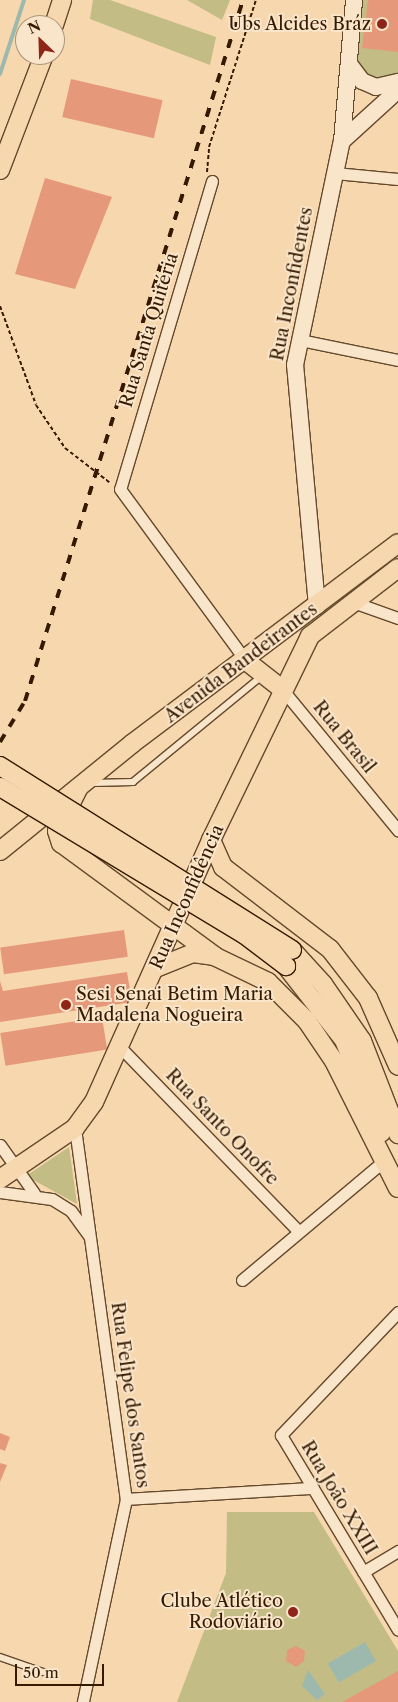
<!DOCTYPE html>
<html>
<head>
<meta charset="utf-8">
<style>
	body { margin:0 }
	#map { position:relative; width:398px; height:1702px; overflow:hidden; background:#f6d7ae; font-family:"Libre Caslon Text",serif }
	div>[style] { position:absolute }
	[style*='--x'] { left:calc(var(--x)*1px); top:calc(var(--y)*1px); width:calc(var(--w)*1px); rotate:calc(var(--a)*1deg) }
	.green>* { inset:0; background:#c3bc85 }
	.water>* { inset:0; background:#9db9ae; transform-origin:0 0 }
	.stream>* { height:4px; margin:-2px; padding:0 2px; transform-origin:2px; border-radius:2px; background:#9db9ae }
	.building>* { inset:0; background:#e6997a; transform-origin:0 0 }
	.path>* { height:2px; margin-top:-1px; transform-origin:0; background:repeating-linear-gradient(90deg,#351a00 0 4px,transparent 0 6.5px) }
	.roads { filter:drop-shadow(1px 0 #65492c) drop-shadow(-1px 0 #65492c) drop-shadow(0 1px #65492c) drop-shadow(0 -1px #65492c) }
	.lane>* { height:5.5px; margin:-2.75px; padding:0 2.75px; transform-origin:2.75px; border-radius:2.75px; background:#f9e5ca }
	.street>* { height:11px; margin:-5.5px; padding:0 5.5px; transform-origin:5.5px; border-radius:5.5px; background:#f9e5ca }
	.secondary>* { height:16px; margin:-8px; padding:0 8px; transform-origin:8px; border-radius:8px; background:#f9e5ca }
	.primary>* { height:18px; margin:-9px; padding:0 9px; transform-origin:9px; border-radius:9px; background:#f6d7ae }
	.rail>* { height:4px; margin-top:-2px; transform-origin:0; background:repeating-linear-gradient(90deg,#351a00 0 9px,transparent 0 18px) }
	.bridges { filter:drop-shadow(1px 0 #351a00) drop-shadow(-1px 0 #351a00) drop-shadow(0 1px #351a00) drop-shadow(0 -1px #351a00) }
	.primary-bridge>* { height:18px; margin:-9px; padding:0 9px; transform-origin:9px; border-radius:9px; background:#f6d7ae }
	.dots>* { width:14px; height:14px; translate:-50% -50%; box-sizing:border-box; border:2px solid #f9e5ca; border-radius:50% }
	span { translate:-50% -50%; white-space:nowrap; text-align:center; line-height:1.15; -webkit-text-stroke:4px #f9e5ca; paint-order:stroke }
	.poi-label { font-size:18px; color:#351a00 }
	.right { translate:-100% -50%; text-align:right }
	.left { translate:0 -50%; text-align:left }
	.street-label { font-size:18px; color:#351a00 }
	.north { position:absolute; left:15px; top:15px; width:50px; height:50px; box-sizing:border-box; background:#f9e5ca; border:1px solid #ab9479; border-radius:50%; rotate:336deg; font-size:14px; font-weight:700; line-height:20px; text-align:center; color:#351a00 }
	.north::after { content:''; display:block; margin:auto; width:18px; height:22px; background:#8f2418; clip-path:polygon(50% 0,100% 100%,50% 72%,0 100%) }
	.scale { position:absolute; left:15px; top:1664px; width:89px; height:22px; box-sizing:border-box; border:2px solid #351a00; border-top:0; padding-left:6px; font-size:15px; line-height:18px; white-space:nowrap; color:#351a00; -webkit-text-stroke:4px #f9e5ca; paint-order:stroke }
</style>
</head>
<body>
<div id="map">
	<div class="green">
		<div style="clip-path:polygon(93px 0,110px 0,216px 37px,210px 65px,90px 19px)"></div>
		<div style="clip-path:polygon(187px 0,230px 0,222px 20px)"></div>
		<div style="clip-path:polygon(351px 0,398px 0,398px 83px,380px 96px,343px 79px)"></div>
		<div style="clip-path:polygon(69px 1147px,77px 1204px,26px 1176px)"></div>
		<div style="clip-path:polygon(227px 1512px,314px 1512px,398px 1651px,398px 1702px,177px 1702px,226px 1573px)"></div>
	</div>
	<div class="water">
		<div style="left:365px;top:1642px;width:22px;height:43px;rotate:60deg"></div>
		<div style="clip-path:polygon(308px 1670px,325px 1694px,317px 1700px,302px 1686px)"></div>
	</div>
	<div class="stream">
		<div style="--x:0;--y:74;--w:78;--a:-72"></div>
	</div>
	<div class="building">
		<div style="clip-path:polygon(368px 0,398px 0,398px 52px,362px 48px)"></div>
		<div style="left:71px;top:79px;width:94px;height:39px;rotate:13deg"></div>
		<div style="clip-path:polygon(45px 178px,112px 197px,75px 289px,15px 274px)"></div>
		<div style="left:124px;top:930px;width:27px;height:125px;rotate:82deg"></div>
		<div style="clip-path:polygon(127px 972px,132px 1002px,0 1022px,0 981px,3px 991px)"></div>
		<div style="left:102px;top:1017px;width:33px;height:103px;rotate:81deg"></div>
		<div style="clip-path:polygon(0 1433px,10px 1437px,5px 1451px,0 1449px)"></div>
		<div style="clip-path:polygon(0 1463px,7px 1465px,0 1482px)"></div>
		<div style="clip-path:polygon(296px 1646px,305px 1651px,304px 1661px,296px 1667px,286px 1661px,287px 1650px)"></div>
		<div style="clip-path:polygon(398px 1671px,398px 1702px,342px 1702px)"></div>
	</div>
	<div class="path">
		<div style="--x:207;--y:172;--w:25;--a:-85"></div>
		<div style="--x:209;--y:147;--w:154;--a:-72.3"></div>
		<div style="--x:0;--y:306;--w:105;--a:70"></div>
		<div style="--x:36;--y:405;--w:52;--a:56"></div>
		<div style="--x:65;--y:448;--w:56;--a:37.7"></div>
	</div>
	<div class="roads">
		<div class="lane">
			<div style="--x:92;--y:783;--w:41;--a:-1.4"></div>
			<div style="--x:133;--y:782;--w:167;--a:-39.4"></div>
			<div style="--x:0;--y:1657;--w:46;--a:19.2"></div>
		</div>
		<div class="street">
			<div style="--x:335;--y:173;--w:63;--a:5.4"></div>
			<div style="--x:212;--y:181;--w:321;--a:106.6"></div>
			<div style="--x:120;--y:489;--w:212;--a:53.8"></div>
			<div style="--x:300;--y:340;--w:100;--a:11.5"></div>
			<div style="--x:353;--y:602;--w:48;--a:19.6"></div>
			<div style="--x:282;--y:689;--w:183;--a:50.6"></div>
			<div style="--x:120;--y:1047;--w:257;--a:45.9"></div>
			<div style="--x:75;--y:1128;--w:374;--a:82.2"></div>
			<div style="--x:126;--y:1499;--w:208;--a:102"></div>
			<div style="--x:0;--y:1145;--w:59;--a:54.7"></div>
			<div style="--x:0;--y:1192;--w:52;--a:7.7"></div>
			<div style="--x:52;--y:1199;--w:22;--a:32"></div>
			<div style="--x:71;--y:1211;--w:31;--a:54"></div>
			<div style="--x:242;--y:1280;--w:185;--a:-40"></div>
			<div style="--x:398;--y:1312;--w:170;--a:133.6"></div>
			<div style="--x:281;--y:1435;--w:227;--a:59"></div>
			<div style="--x:126;--y:1499;--w:187;--a:-3.4"></div>
			<div style="--x:363;--y:1572;--w:41;--a:-31"></div>
		</div>
		<div class="secondary">
			<div style="--x:350;--y:65;--w:20;--a:53"></div>
			<div style="--x:362;--y:81;--w:15;--a:23"></div>
			<div style="--x:376;--y:87;--w:23;--a:-13"></div>
			<div style="--x:342;--y:141;--w:76;--a:-42.3"></div>
			<div style="--x:317;--y:606;--w:242;--a:-95.2"></div>
			<div style="--x:295;--y:365;--w:229;--a:-78.2"></div>
			<div style="--x:342;--y:141;--w:142;--a:-85.1"></div>
		</div>
		<div class="primary">
			<div style="--x:54;--y:25;--w:26;--a:-72"></div>
			<div style="--x:0;--y:170;--w:123;--a:-69.1"></div>
			<div style="--x:245;--y:660;--w:47;--a:38.1"></div>
			<div style="--x:79;--y:787;--w:49;--a:116.6"></div>
			<div style="--x:57;--y:831;--w:13;--a:72"></div>
			<div style="--x:61;--y:843;--w:192;--a:36.3"></div>
			<div style="--x:216;--y:957;--w:58;--a:25.7"></div>
			<div style="--x:268;--y:982;--w:55;--a:45"></div>
			<div style="--x:307;--y:1021;--w:48;--a:56"></div>
			<div style="--x:334;--y:1061;--w:142;--a:63.3"></div>
			<div style="--x:211;--y:840;--w:30;--a:66"></div>
			<div style="--x:223;--y:867;--w:135;--a:37.5"></div>
			<div style="--x:330;--y:949;--w:62;--a:52.2"></div>
			<div style="--x:368;--y:998;--w:74;--a:66.2"></div>
			<div style="--x:0;--y:851;--w:171;--a:-39.1"></div>
			<div style="--x:133;--y:743;--w:332;--a:-37"></div>
			<div style="--x:292;--y:950;--w:46;--a:47.6"></div>
			<div style="--x:323;--y:984;--w:69;--a:55.6"></div>
			<div style="--x:362;--y:1041;--w:100;--a:68.8"></div>
			<div style="--x:286;--y:966;--w:94;--a:51.9"></div>
			<div style="--x:344;--y:1040;--w:100;--a:68.3"></div>
			<div style="--x:156;--y:968;--w:40;--a:-22"></div>
			<div style="--x:193;--y:953;--w:22;--a:8"></div>
			<div style="--x:0;--y:1179;--w:91;--a:-34.2"></div>
			<div style="--x:75;--y:1128;--w:32;--a:-54"></div>
			<div style="--x:94;--y:1102;--w:287;--a:-65.9"></div>
			<div style="--x:211;--y:840;--w:227;--a:-64.1"></div>
			<div style="--x:310;--y:636;--w:111;--a:-37.7"></div>
		</div>
	</div>
	<div class="rail">
		<div style="--x:0;--y:742;--w:48;--a:-58.6"></div>
		<div style="--x:25;--y:701;--w:734;--a:-72.73"></div>
	</div>
	<div class="bridges">
		<div class="primary-bridge">
			<div style="--x:0;--y:766;--w:345;--a:32.2"></div>
			<div style="--x:0;--y:787;--w:285;--a:31.1"></div>
			<div style="--x:244;--y:934;--w:53;--a:37.3"></div>
		</div>
	</div>
	<div class="dots">
		<div style="left:382px;top:24px;background:#8f2418"></div>
		<div style="left:66px;top:1005px;background:#8f2418"></div>
		<div style="left:293px;top:1612px;background:#8f2418"></div>
	</div>
	<div class="poi-label">
		<span class="right" style="left:371px;top:24px">Ubs Alcides Bráz</span>
		<span class="left" style="left:76px;top:1005px">Sesi Senai Betim Maria<br>Madalena Nogueira</span>
		<span class="right" style="left:283px;top:1612px">Clube Atlético<br>Rodoviário</span>
	</div>
	<div class="street-label">
		<span style="left:292px;top:284px;rotate:-79deg">Rua Inconfidentes</span>
		<span style="left:149px;top:330px;rotate:-73deg">Rua Santa Quitéria</span>
		<span style="left:241px;top:663px;rotate:-37deg">Avenida Bandeirantes</span>
		<span style="left:344px;top:737px;rotate:51deg">Rua Brasil</span>
		<span style="left:187px;top:897px;rotate:-66deg">Rua Inconfidência</span>
		<span style="left:222px;top:1127px;rotate:46deg">Rua Santo Onofre</span>
		<span style="left:130px;top:1395px;rotate:82deg">Rua Felipe dos Santos</span>
		<span style="left:339px;top:1498px;rotate:59deg">Rua João XXIII</span>
	</div>
	<div class="north">N</div>
	<div class="scale">50 m</div>
</div>
</body>
</html>
